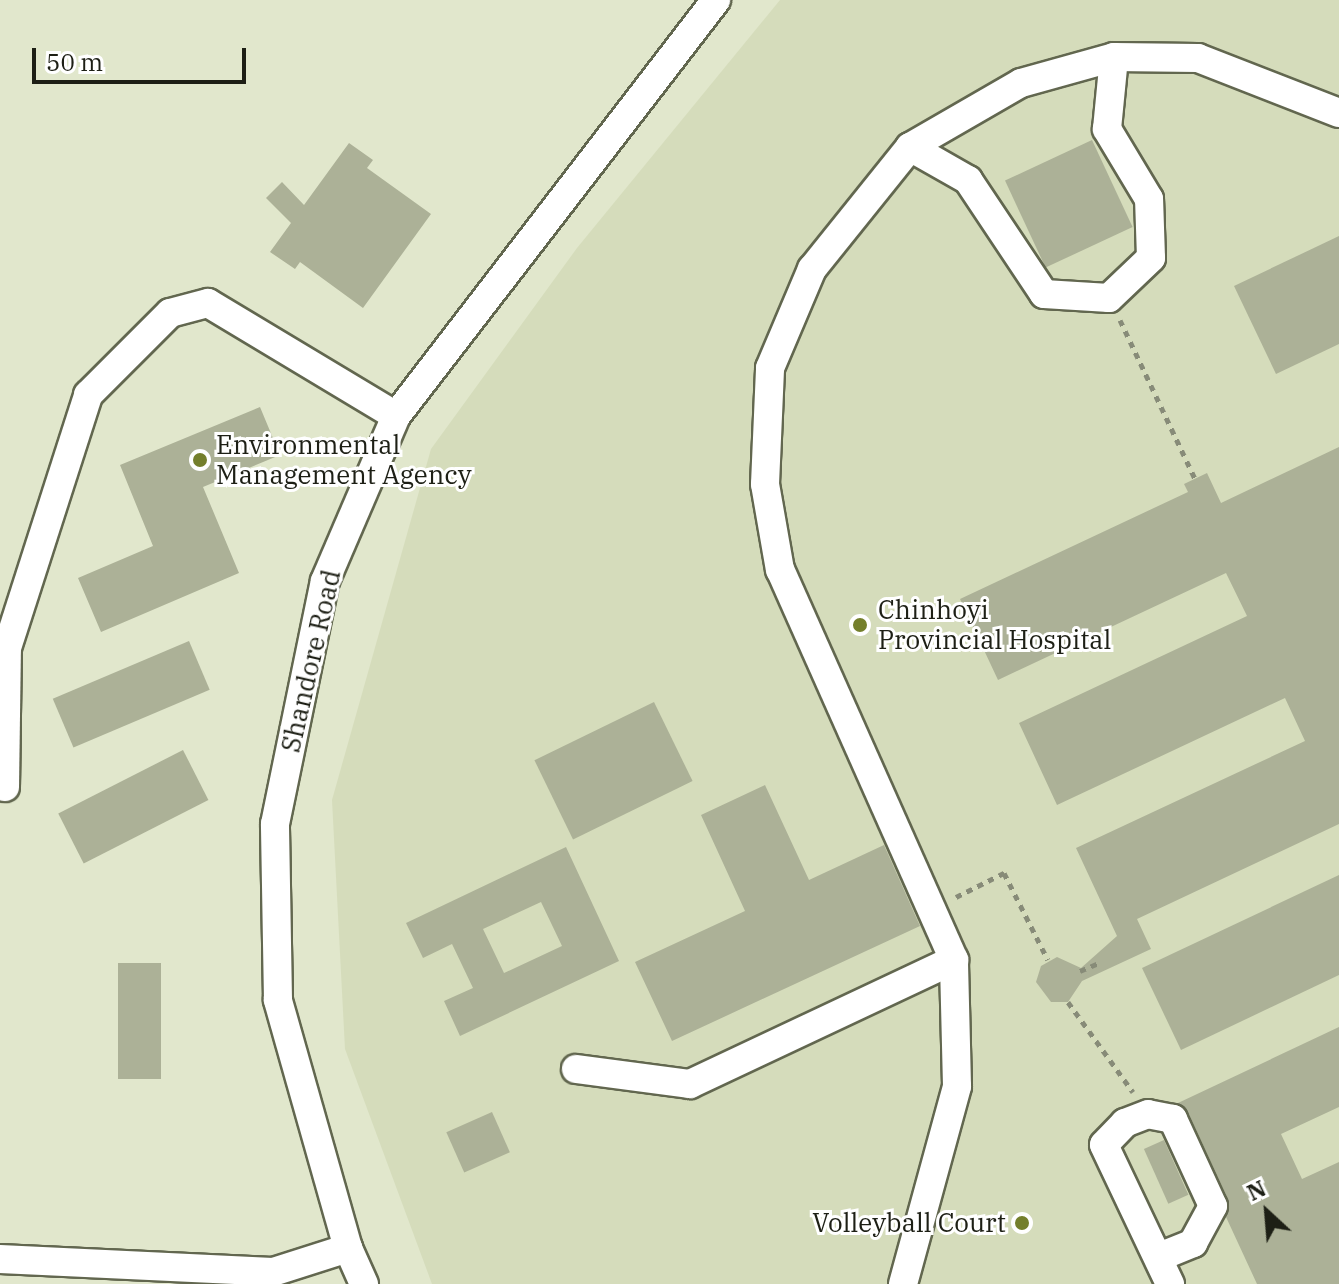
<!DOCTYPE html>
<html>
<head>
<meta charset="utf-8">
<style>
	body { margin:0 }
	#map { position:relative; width:1339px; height:1284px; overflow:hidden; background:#e1e7cc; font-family:"IBM Plex Serif",serif }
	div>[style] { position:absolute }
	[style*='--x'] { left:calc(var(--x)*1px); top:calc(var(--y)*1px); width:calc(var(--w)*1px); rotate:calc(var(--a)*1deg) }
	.built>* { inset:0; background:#d5dcbb }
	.building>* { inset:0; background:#acb197; transform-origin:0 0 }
	.path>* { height:5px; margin-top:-2.5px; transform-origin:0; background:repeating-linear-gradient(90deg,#878b78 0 6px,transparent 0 12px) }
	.roads { filter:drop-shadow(2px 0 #62674f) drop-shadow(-2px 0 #62674f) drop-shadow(0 2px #62674f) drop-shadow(0 -2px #62674f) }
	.minor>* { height:28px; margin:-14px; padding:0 14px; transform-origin:14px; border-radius:14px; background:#fff }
	.dots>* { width:22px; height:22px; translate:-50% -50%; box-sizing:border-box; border:4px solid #fff; border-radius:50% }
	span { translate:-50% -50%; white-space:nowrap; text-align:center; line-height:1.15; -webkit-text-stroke:6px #fff; paint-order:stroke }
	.poi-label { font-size:26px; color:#1d1f15 }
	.left { translate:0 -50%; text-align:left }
	.right { translate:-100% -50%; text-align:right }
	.street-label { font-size:26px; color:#1d1f15 }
	.north { position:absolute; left:1227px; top:1172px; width:80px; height:80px; -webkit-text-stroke:6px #fff; paint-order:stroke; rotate:334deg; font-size:22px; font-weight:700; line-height:32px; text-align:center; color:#1d1f15 }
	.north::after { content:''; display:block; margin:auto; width:28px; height:36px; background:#1d1f15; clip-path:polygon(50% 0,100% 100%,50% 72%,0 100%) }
	.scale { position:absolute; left:32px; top:48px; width:214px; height:36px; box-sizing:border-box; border:4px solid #1d1f15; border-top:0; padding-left:10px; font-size:24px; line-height:28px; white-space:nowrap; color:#1d1f15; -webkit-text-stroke:6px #fff; paint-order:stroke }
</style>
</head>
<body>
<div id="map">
	<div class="built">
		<div style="clip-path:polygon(780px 0,1339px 0,1339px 1284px,432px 1284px,345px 1049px,332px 800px,431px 449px,577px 248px)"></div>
	</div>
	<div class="building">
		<div style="left:1092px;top:140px;width:96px;height:96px;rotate:65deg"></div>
		<div style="clip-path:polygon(349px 143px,373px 160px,367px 168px,431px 214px,363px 308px,300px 262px,295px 269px,270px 252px,291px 223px,266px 198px,282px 182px,304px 205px)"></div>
		<div style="clip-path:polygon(1339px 236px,1339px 344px,1276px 374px,1234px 286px)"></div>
		<div style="clip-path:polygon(260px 407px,280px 455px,203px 487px,239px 573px,101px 632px,78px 578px,153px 546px,120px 465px)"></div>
		<div style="clip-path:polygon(1339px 447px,1339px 824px,1137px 919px,1151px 949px,1082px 981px,1068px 1002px,1051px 1002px,1036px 982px,1041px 966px,1057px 957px,1081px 968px,1117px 936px,1076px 848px,1305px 741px,1285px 698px,1057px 805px,1019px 723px,1247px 616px,1226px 573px,998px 680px,960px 599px,1188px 492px,1184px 484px,1207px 473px,1221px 503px)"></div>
		<div style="left:189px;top:641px;width:53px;height:148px;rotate:67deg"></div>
		<div style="left:654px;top:702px;width:88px;height:133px;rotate:64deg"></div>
		<div style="left:183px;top:750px;width:56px;height:140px;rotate:63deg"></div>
		<div style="clip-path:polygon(765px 785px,809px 880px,884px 845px,920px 926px,672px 1041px,635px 962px,745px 911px,701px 815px)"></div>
		<div style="clip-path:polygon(evenodd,566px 847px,619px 961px,460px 1036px,444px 1001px,473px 988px,452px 944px,423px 958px,406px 923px,566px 847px,541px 902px,562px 946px,504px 973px,483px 929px,541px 902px)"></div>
		<div style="clip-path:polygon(1339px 875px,1339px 975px,1181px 1050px,1142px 968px)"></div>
		<div style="left:161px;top:963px;width:116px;height:43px;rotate:90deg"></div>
		<div style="clip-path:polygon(1339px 1027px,1339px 1107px,1281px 1134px,1302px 1179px,1339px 1162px,1339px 1284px,1257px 1284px,1226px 1217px,1228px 1199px,1188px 1112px,1178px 1103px)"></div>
		<div style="left:492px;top:1112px;width:44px;height:50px;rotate:66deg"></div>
		<div style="left:1164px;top:1140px;width:60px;height:22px;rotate:66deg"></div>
	</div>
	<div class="path">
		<div style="--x:1120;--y:320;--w:176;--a:64.7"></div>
		<div style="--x:956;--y:897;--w:54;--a:-26.6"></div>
		<div style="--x:1004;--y:873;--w:97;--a:63.2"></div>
		<div style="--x:1080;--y:971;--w:21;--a:-23"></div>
		<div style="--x:1068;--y:1002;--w:111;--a:54.2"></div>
	</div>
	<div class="roads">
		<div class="minor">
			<div style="--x:910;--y:147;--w:67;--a:29.6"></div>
			<div style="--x:968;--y:180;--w:137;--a:56.3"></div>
			<div style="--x:1044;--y:294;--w:65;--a:3.5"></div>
			<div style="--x:1109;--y:298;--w:58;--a:-43.6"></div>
			<div style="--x:1151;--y:258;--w:59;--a:-91.9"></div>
			<div style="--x:1149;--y:199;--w:82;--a:-121"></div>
			<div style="--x:1107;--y:129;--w:72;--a:-84.4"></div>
			<div style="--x:5;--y:787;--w:139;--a:-89.2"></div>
			<div style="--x:7;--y:648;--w:266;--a:-72.2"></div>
			<div style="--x:88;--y:395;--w:116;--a:-45"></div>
			<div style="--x:170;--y:313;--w:39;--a:-15"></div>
			<div style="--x:208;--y:303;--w:219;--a:31"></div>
			<div style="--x:576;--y:1069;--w:115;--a:7.5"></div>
			<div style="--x:690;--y:1084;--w:292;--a:-25.2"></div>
			<div style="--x:1159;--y:1257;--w:37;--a:-22"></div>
			<div style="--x:1193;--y:1243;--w:42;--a:-61.6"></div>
			<div style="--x:1213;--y:1206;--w:96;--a:-114.7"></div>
			<div style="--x:1173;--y:1119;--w:25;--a:-169"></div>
			<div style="--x:1148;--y:1114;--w:25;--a:159"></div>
			<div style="--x:1125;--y:1123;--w:30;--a:134"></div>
			<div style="--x:1104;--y:1145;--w:154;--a:64.6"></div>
			<div style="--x:0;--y:1259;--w:273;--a:2.7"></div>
			<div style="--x:273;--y:1272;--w:79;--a:-17.7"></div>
			<div style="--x:364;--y:1284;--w:39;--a:-114"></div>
			<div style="--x:348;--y:1248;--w:258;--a:-105.8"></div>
			<div style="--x:278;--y:1000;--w:176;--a:-91"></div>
			<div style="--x:275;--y:824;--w:248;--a:-78.4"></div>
			<div style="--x:325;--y:581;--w:180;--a:-66.7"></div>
			<div style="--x:396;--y:416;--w:525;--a:-52.43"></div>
			<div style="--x:903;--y:1284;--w:205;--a:-74.7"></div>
			<div style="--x:957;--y:1086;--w:126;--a:-91.4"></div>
			<div style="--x:954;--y:960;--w:427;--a:-114"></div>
			<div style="--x:780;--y:570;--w:87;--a:-99.9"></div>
			<div style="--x:765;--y:484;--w:116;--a:-87.5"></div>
			<div style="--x:770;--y:368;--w:108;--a:-67"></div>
			<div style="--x:812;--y:269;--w:156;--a:-51.2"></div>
			<div style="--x:910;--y:147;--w:128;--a:-30"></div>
			<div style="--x:1021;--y:83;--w:97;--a:-15.6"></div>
			<div style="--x:1114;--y:57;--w:84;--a:0.7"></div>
			<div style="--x:1198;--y:58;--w:151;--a:21.3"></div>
		</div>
	</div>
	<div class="dots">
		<div style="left:200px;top:460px;background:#747f2c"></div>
		<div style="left:860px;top:625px;background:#747f2c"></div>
		<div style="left:1022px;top:1223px;background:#747f2c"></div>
	</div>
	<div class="poi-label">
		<span class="left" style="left:216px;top:460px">Environmental<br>Management Agency</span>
		<span class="left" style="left:878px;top:625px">Chinhoyi<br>Provincial Hospital</span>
		<span class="right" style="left:1006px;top:1223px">Volleyball Court</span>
	</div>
	<div class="street-label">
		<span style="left:311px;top:661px;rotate:-77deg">Shandore Road</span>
	</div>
	<div class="north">N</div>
	<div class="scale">50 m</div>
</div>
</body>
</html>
